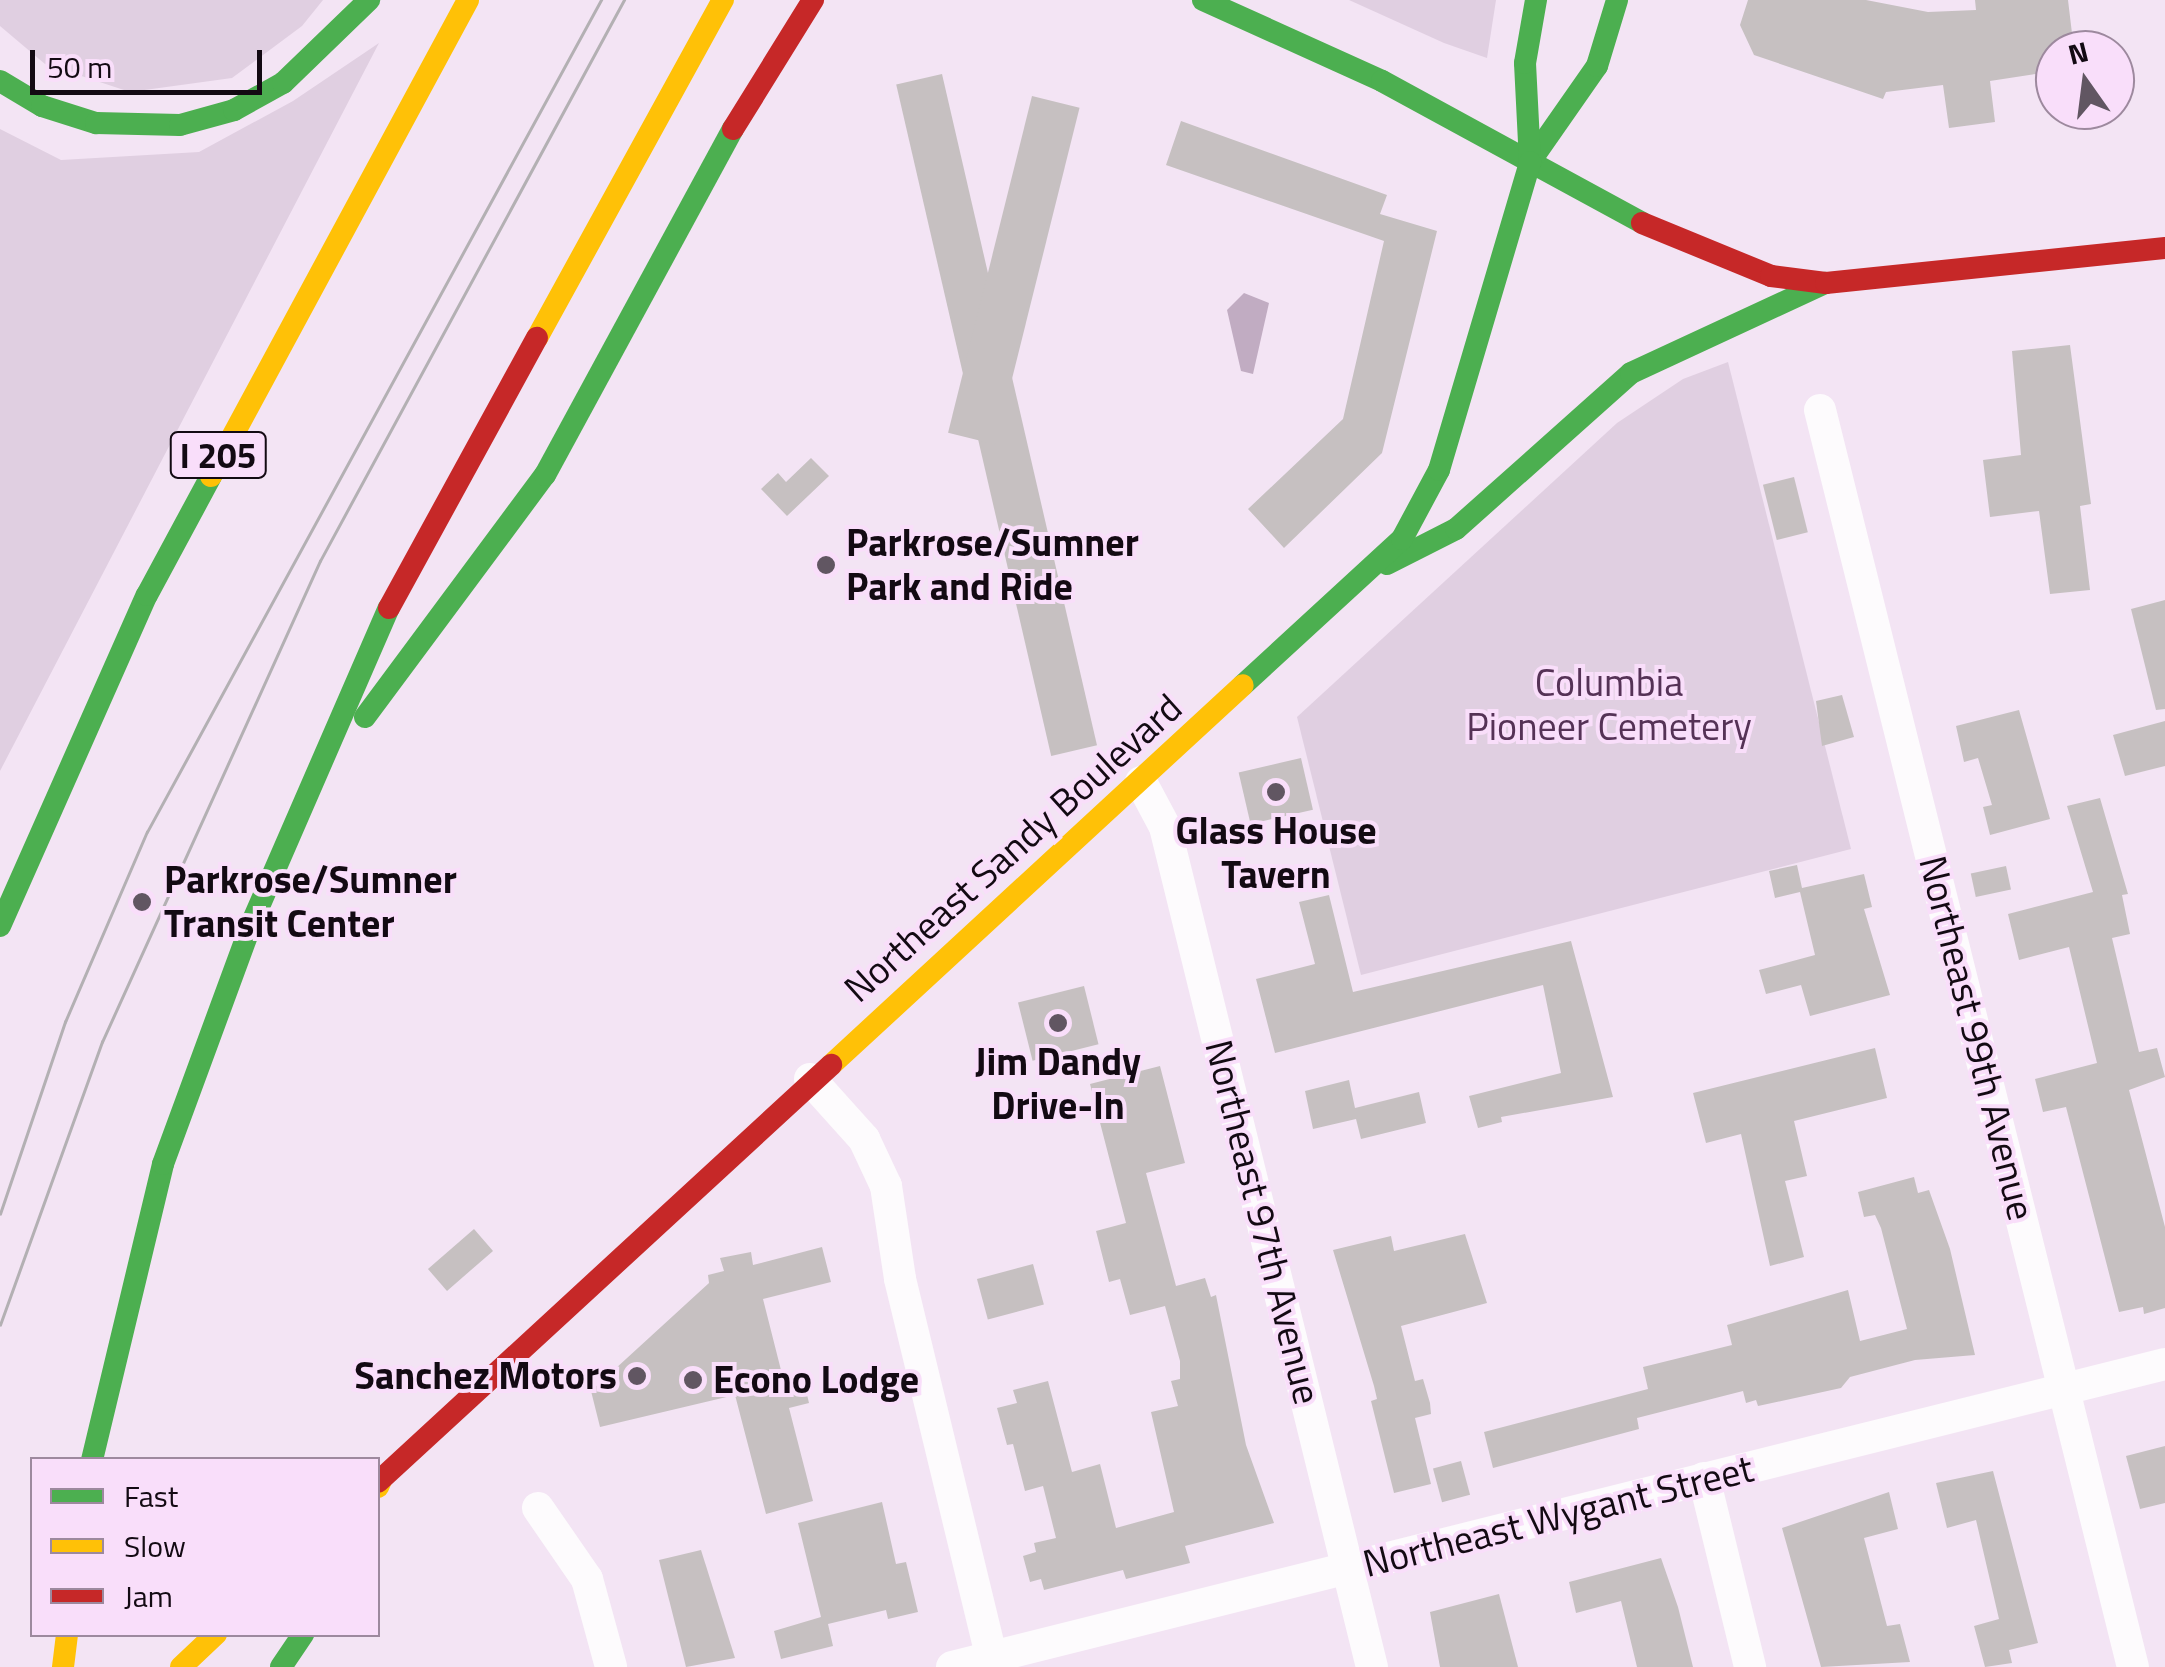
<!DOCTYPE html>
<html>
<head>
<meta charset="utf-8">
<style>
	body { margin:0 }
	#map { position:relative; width:2165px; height:1667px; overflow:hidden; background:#f3e4f4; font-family:"Titillium Web",sans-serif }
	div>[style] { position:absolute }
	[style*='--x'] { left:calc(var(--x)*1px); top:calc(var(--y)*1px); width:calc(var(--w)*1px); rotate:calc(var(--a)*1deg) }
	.green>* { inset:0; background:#e0cfe1 }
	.water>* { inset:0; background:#c1acc2 }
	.building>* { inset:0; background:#c6c0c1; transform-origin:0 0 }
	.street>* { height:32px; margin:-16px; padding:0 16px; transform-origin:16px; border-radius:16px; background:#fdfbfd }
	.fast>* { height:22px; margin:-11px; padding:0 11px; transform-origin:11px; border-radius:11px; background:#4caf50 }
	.slow>* { height:22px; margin:-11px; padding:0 11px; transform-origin:11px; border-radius:11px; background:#ffc107 }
	.jam>* { height:22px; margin:-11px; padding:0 11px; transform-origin:11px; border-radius:11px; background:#c62828 }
	.tram>* { height:2.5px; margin:-1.25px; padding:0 1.25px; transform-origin:1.25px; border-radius:1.25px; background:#b3b0b3 }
	.dots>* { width:28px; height:28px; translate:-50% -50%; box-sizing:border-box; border:5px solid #f9defa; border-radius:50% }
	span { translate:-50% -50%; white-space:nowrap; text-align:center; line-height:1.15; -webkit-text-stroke:8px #f9defa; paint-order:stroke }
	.shield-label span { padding:2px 8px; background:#f9defa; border:2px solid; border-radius:8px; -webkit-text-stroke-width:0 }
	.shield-label { font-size:35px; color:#130a13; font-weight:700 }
	.poi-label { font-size:38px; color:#130a13; font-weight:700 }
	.left { translate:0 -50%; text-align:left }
	.right { translate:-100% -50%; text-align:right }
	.park-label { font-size:38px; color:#553256 }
	.street-label { font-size:38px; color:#130a13 }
	.legend { position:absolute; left:30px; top:1457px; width:350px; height:180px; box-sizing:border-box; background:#f9defa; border:2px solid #9d899e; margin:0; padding:12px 18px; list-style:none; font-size:30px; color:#130a13 }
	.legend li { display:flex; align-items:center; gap:20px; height:50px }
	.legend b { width:50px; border:2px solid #9d899e }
	.north { position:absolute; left:2035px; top:30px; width:100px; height:100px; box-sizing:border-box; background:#f9defa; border:2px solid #9d899e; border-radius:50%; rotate:346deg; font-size:28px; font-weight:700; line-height:40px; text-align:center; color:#130a13 }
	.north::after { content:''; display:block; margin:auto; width:35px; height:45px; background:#615662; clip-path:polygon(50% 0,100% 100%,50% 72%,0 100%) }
	.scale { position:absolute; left:30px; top:50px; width:232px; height:45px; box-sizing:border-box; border:5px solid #130a13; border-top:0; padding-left:12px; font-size:30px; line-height:35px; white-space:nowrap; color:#130a13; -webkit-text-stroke:8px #f9defa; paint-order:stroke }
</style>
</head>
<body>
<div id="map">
	<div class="green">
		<div style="clip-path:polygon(0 0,323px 0,302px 26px,232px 78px,130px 92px,45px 64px,0 26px)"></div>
		<div style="clip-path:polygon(1349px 0,1496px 0,1487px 58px,1444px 43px)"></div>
		<div style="clip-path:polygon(379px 43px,0 771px,0 129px,61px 160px,199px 152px,293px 101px)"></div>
		<div style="clip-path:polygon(1728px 362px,1851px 849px,1361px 975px,1297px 717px,1617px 423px,1683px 379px)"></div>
	</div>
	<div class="water">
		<div style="clip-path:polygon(1244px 293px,1269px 303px,1253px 374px,1241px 371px,1227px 310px)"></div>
	</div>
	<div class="building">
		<div style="clip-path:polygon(1748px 0,1866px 0,1928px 12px,1976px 10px,1975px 0,2068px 0,2074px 50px,2055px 50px,2055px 63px,2041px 65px,2042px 73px,1990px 81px,1995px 122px,1949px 128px,1943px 85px,1886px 92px,1883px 99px,1754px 55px,1740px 25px)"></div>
		<div style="left:942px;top:74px;width:689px;height:47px;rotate:77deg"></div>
		<div style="left:1032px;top:96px;width:49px;height:347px;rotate:14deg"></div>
		<div style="clip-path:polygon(1181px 121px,1387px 195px,1380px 214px,1437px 231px,1382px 453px,1284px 548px,1248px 509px,1343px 419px,1384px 241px,1166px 165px)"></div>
		<div style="clip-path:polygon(2070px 345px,2091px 504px,2080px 506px,2090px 590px,2050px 594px,2039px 511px,1990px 517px,1983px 460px,2021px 455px,2012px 351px)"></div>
		<div style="clip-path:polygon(811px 458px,829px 476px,787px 516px,761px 489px,778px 473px,786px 482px)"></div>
		<div style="left:1794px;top:477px;width:57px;height:32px;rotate:76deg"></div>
		<div style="clip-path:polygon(2165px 600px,2165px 709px,2156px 710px,2131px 609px)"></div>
		<div style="clip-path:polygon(1842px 695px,1854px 737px,1822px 746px,1816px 701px)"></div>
		<div style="clip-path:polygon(2019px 710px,2050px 819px,1990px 835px,1983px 807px,1992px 805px,1978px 758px,1964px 762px,1956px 726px)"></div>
		<div style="clip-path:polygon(2165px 721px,2165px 766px,2125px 776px,2113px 735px)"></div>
		<div style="left:1301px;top:758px;width:53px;height:64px;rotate:77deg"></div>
		<div style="clip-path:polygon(2100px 798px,2128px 894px,2122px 895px,2130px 934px,2112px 938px,2139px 1052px,2157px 1048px,2165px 1077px,2129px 1090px,2165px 1227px,2165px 1308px,2144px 1314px,2143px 1307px,2119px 1312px,2066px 1107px,2043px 1112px,2035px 1079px,2097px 1063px,2069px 947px,2019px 960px,2008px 914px,2093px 892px,2067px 806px)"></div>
		<div style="clip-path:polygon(1797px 865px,1802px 888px,1864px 874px,1872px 907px,1864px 909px,1890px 995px,1810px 1016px,1801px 985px,1766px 994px,1759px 970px,1815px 955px,1800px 892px,1775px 898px,1769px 871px)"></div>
		<div style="left:2006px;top:866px;width:24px;height:36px;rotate:78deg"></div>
		<div style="clip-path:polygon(1329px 895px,1353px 992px,1571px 941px,1613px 1097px,1501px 1117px,1502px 1122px,1478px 1128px,1469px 1096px,1561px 1073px,1543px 985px,1275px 1053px,1256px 979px,1315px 964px,1299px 902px)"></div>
		<div style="left:1084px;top:986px;width:60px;height:68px;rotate:76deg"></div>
		<div style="clip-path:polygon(1875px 1048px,1887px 1098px,1794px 1121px,1807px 1176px,1785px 1181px,1804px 1257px,1770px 1266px,1741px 1134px,1706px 1143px,1693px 1093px)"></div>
		<div style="clip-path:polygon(1160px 1066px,1185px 1163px,1146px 1173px,1176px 1286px,1205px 1278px,1211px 1297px,1216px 1295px,1246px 1445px,1274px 1523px,1185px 1546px,1190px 1563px,1126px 1579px,1123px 1570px,1044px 1590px,1041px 1579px,1030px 1582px,1023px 1556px,1036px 1552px,1034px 1543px,1056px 1538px,1043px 1486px,1025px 1491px,1013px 1444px,1007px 1445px,997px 1408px,1017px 1403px,1013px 1390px,1048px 1381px,1072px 1472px,1100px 1464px,1116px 1528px,1174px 1512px,1151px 1412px,1178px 1406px,1171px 1381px,1180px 1379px,1180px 1361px,1165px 1306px,1130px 1315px,1120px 1279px,1109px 1282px,1096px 1231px,1126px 1223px,1090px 1084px)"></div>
		<div style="clip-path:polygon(1349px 1080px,1355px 1108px,1419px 1092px,1426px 1123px,1361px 1139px,1356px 1119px,1313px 1129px,1305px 1091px)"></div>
		<div style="clip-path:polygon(1914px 1177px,1918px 1193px,1929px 1190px,1950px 1249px,1975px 1355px,1915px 1360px,1850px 1377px,1841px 1388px,1758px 1406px,1756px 1400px,1746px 1403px,1743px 1391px,1637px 1418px,1639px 1429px,1493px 1468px,1484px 1432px,1648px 1389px,1643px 1367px,1732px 1345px,1727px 1325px,1848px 1290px,1860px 1341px,1907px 1329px,1881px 1228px,1875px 1215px,1864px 1217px,1858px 1192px)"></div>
		<div style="left:474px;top:1229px;width:29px;height:61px;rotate:49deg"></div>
		<div style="clip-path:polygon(1465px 1234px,1487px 1303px,1401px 1326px,1415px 1381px,1423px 1379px,1430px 1403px,1431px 1414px,1415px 1418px,1431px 1484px,1394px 1493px,1371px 1401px,1377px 1399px,1374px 1386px,1333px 1250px,1391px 1236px,1394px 1251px)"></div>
		<div style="clip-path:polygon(822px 1247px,831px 1282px,763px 1299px,784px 1382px,803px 1378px,809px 1403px,789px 1408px,813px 1501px,766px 1514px,735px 1395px,600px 1427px,591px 1391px,709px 1283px,708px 1275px,724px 1271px,720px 1258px,751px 1252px,753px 1265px)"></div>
		<div style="left:1033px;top:1264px;width:42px;height:58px;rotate:75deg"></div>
		<div style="clip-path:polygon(2165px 1446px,2165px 1503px,2140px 1509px,2126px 1456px)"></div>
		<div style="left:1461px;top:1461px;width:35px;height:29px;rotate:75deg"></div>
		<div style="clip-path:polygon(1993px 1471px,2038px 1643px,2009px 1650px,2012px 1663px,1985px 1667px,1974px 1626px,1999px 1619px,1976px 1520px,1947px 1528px,1936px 1483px)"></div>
		<div style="clip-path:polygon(1889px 1492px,1898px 1529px,1864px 1538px,1887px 1626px,1900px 1624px,1910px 1662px,1821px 1667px,1782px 1528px)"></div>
		<div style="clip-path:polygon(882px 1502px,896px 1564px,906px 1562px,918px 1612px,888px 1619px,886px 1610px,828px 1624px,833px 1646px,781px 1659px,774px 1631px,821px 1617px,798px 1523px)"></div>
		<div style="clip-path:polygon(701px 1550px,735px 1658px,686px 1667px,659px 1560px)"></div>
		<div style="clip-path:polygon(1661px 1558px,1678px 1607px,1693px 1667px,1637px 1667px,1621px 1601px,1576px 1613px,1569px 1582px)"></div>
		<div style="clip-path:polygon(1499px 1594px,1518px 1667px,1440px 1667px,1430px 1612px)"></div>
	</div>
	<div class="street">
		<div style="--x:1820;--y:410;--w:1295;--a:76.02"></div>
		<div style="--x:1141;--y:782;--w:51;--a:61.9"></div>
		<div style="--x:1165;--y:827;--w:865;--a:76.16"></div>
		<div style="--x:810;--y:1079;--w:81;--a:48"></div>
		<div style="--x:864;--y:1139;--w:52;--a:64.9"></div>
		<div style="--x:886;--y:1186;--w:94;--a:81.4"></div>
		<div style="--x:900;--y:1279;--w:399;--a:76.4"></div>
		<div style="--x:1704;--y:1478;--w:195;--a:76.3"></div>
		<div style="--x:538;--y:1508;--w:86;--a:55.4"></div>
		<div style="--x:587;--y:1579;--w:91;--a:74.7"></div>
		<div style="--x:952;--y:1667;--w:1250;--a:-14.03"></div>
	</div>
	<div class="fast">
		<div style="--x:1203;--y:0;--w:196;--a:24.3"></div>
		<div style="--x:1382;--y:81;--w:296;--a:28.6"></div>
		<div style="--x:0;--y:81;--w:49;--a:30.8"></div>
		<div style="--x:42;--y:106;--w:57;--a:17.5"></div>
		<div style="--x:96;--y:123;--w:84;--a:1.4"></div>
		<div style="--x:180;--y:125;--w:56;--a:-15.5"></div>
		<div style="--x:234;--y:110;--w:56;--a:-28.9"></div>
		<div style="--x:283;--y:83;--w:120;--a:-44"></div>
		<div style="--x:1530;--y:162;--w:117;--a:-55.1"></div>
		<div style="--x:1597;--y:66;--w:69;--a:-73.1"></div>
		<div style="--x:1530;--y:162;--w:99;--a:-92.9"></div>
		<div style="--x:1525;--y:63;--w:64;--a:-80.1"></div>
		<div style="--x:1387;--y:564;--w:77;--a:-26.9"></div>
		<div style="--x:1456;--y:529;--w:234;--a:-41.7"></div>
		<div style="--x:1631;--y:373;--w:214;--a:-24.9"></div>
		<div style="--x:1243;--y:685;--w:216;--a:-42.6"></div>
		<div style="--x:1402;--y:539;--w:78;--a:-61.8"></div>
		<div style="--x:1439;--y:470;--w:321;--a:-73.5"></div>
		<div style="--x:365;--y:717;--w:302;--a:-53.4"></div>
		<div style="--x:545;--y:475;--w:394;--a:-61.5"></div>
		<div style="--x:0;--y:926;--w:362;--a:-66.1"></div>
		<div style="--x:147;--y:595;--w:135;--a:-61.7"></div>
		<div style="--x:92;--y:1460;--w:304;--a:-76.5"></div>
		<div style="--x:163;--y:1164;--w:252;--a:-69.8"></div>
		<div style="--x:250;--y:927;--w:348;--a:-66.5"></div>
		<div style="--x:281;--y:1667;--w:40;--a:-56"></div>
	</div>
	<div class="slow">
		<div style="--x:537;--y:338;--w:386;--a:-61.2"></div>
		<div style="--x:211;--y:476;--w:541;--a:-61.63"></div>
		<div style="--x:831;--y:1065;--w:560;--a:-42.69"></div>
		<div style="--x:378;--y:1487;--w:10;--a:-66"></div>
		<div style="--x:63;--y:1667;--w:33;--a:-83"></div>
		<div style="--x:181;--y:1667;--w:48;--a:-43.3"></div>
	</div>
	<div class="jam">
		<div style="--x:733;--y:129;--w:152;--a:-58.2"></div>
		<div style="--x:1642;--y:223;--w:139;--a:22.3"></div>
		<div style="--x:1771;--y:276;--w:55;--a:7.3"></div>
		<div style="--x:1826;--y:283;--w:341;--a:-5.9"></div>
		<div style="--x:389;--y:608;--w:308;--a:-61.3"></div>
		<div style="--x:378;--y:1482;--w:616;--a:-42.63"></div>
	</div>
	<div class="tram">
		<div style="--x:0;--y:1214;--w:203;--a:-71.3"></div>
		<div style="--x:65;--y:1022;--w:207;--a:-66.7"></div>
		<div style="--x:147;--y:832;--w:948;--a:-61.38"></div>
		<div style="--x:0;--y:1325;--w:301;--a:-70.2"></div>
		<div style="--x:102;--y:1042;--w:528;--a:-65.62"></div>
		<div style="--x:320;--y:561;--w:638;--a:-61.55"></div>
	</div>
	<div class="dots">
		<div style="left:826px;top:565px;background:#615662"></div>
		<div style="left:1276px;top:792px;background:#615662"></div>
		<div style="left:142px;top:902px;background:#615662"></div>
		<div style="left:1058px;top:1023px;background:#615662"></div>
		<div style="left:637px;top:1376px;background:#615662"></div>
		<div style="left:693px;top:1380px;background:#615662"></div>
	</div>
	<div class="shield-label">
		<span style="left:218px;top:455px">I 205</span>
	</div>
	<div class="poi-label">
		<span class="left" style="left:846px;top:565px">Parkrose/Sumner<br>Park and Ride</span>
		<span style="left:1276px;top:853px">Glass House<br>Tavern</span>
		<span class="left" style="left:164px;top:902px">Parkrose/Sumner<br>Transit Center</span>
		<span style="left:1058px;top:1084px">Jim Dandy<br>Drive-In</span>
		<span class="right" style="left:617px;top:1376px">Sanchez Motors</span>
		<span class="left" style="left:713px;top:1380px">Econo Lodge</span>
	</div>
	<div class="park-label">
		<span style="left:1609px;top:705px">Columbia<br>Pioneer Cemetery</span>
	</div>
	<div class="street-label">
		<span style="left:1013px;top:848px;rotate:-42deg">Northeast Sandy Boulevard</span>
		<span style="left:1977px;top:1038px;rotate:76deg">Northeast 99th Avenue</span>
		<span style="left:1263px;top:1222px;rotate:76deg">Northeast 97th Avenue</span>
		<span style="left:1558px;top:1516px;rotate:-14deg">Northeast Wygant Street</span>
	</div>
	<ul class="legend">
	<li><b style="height:12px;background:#4caf50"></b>Fast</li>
	<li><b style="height:12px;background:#ffc107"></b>Slow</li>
	<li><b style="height:12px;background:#c62828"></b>Jam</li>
	</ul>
	<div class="north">N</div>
	<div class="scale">50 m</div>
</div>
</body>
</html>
